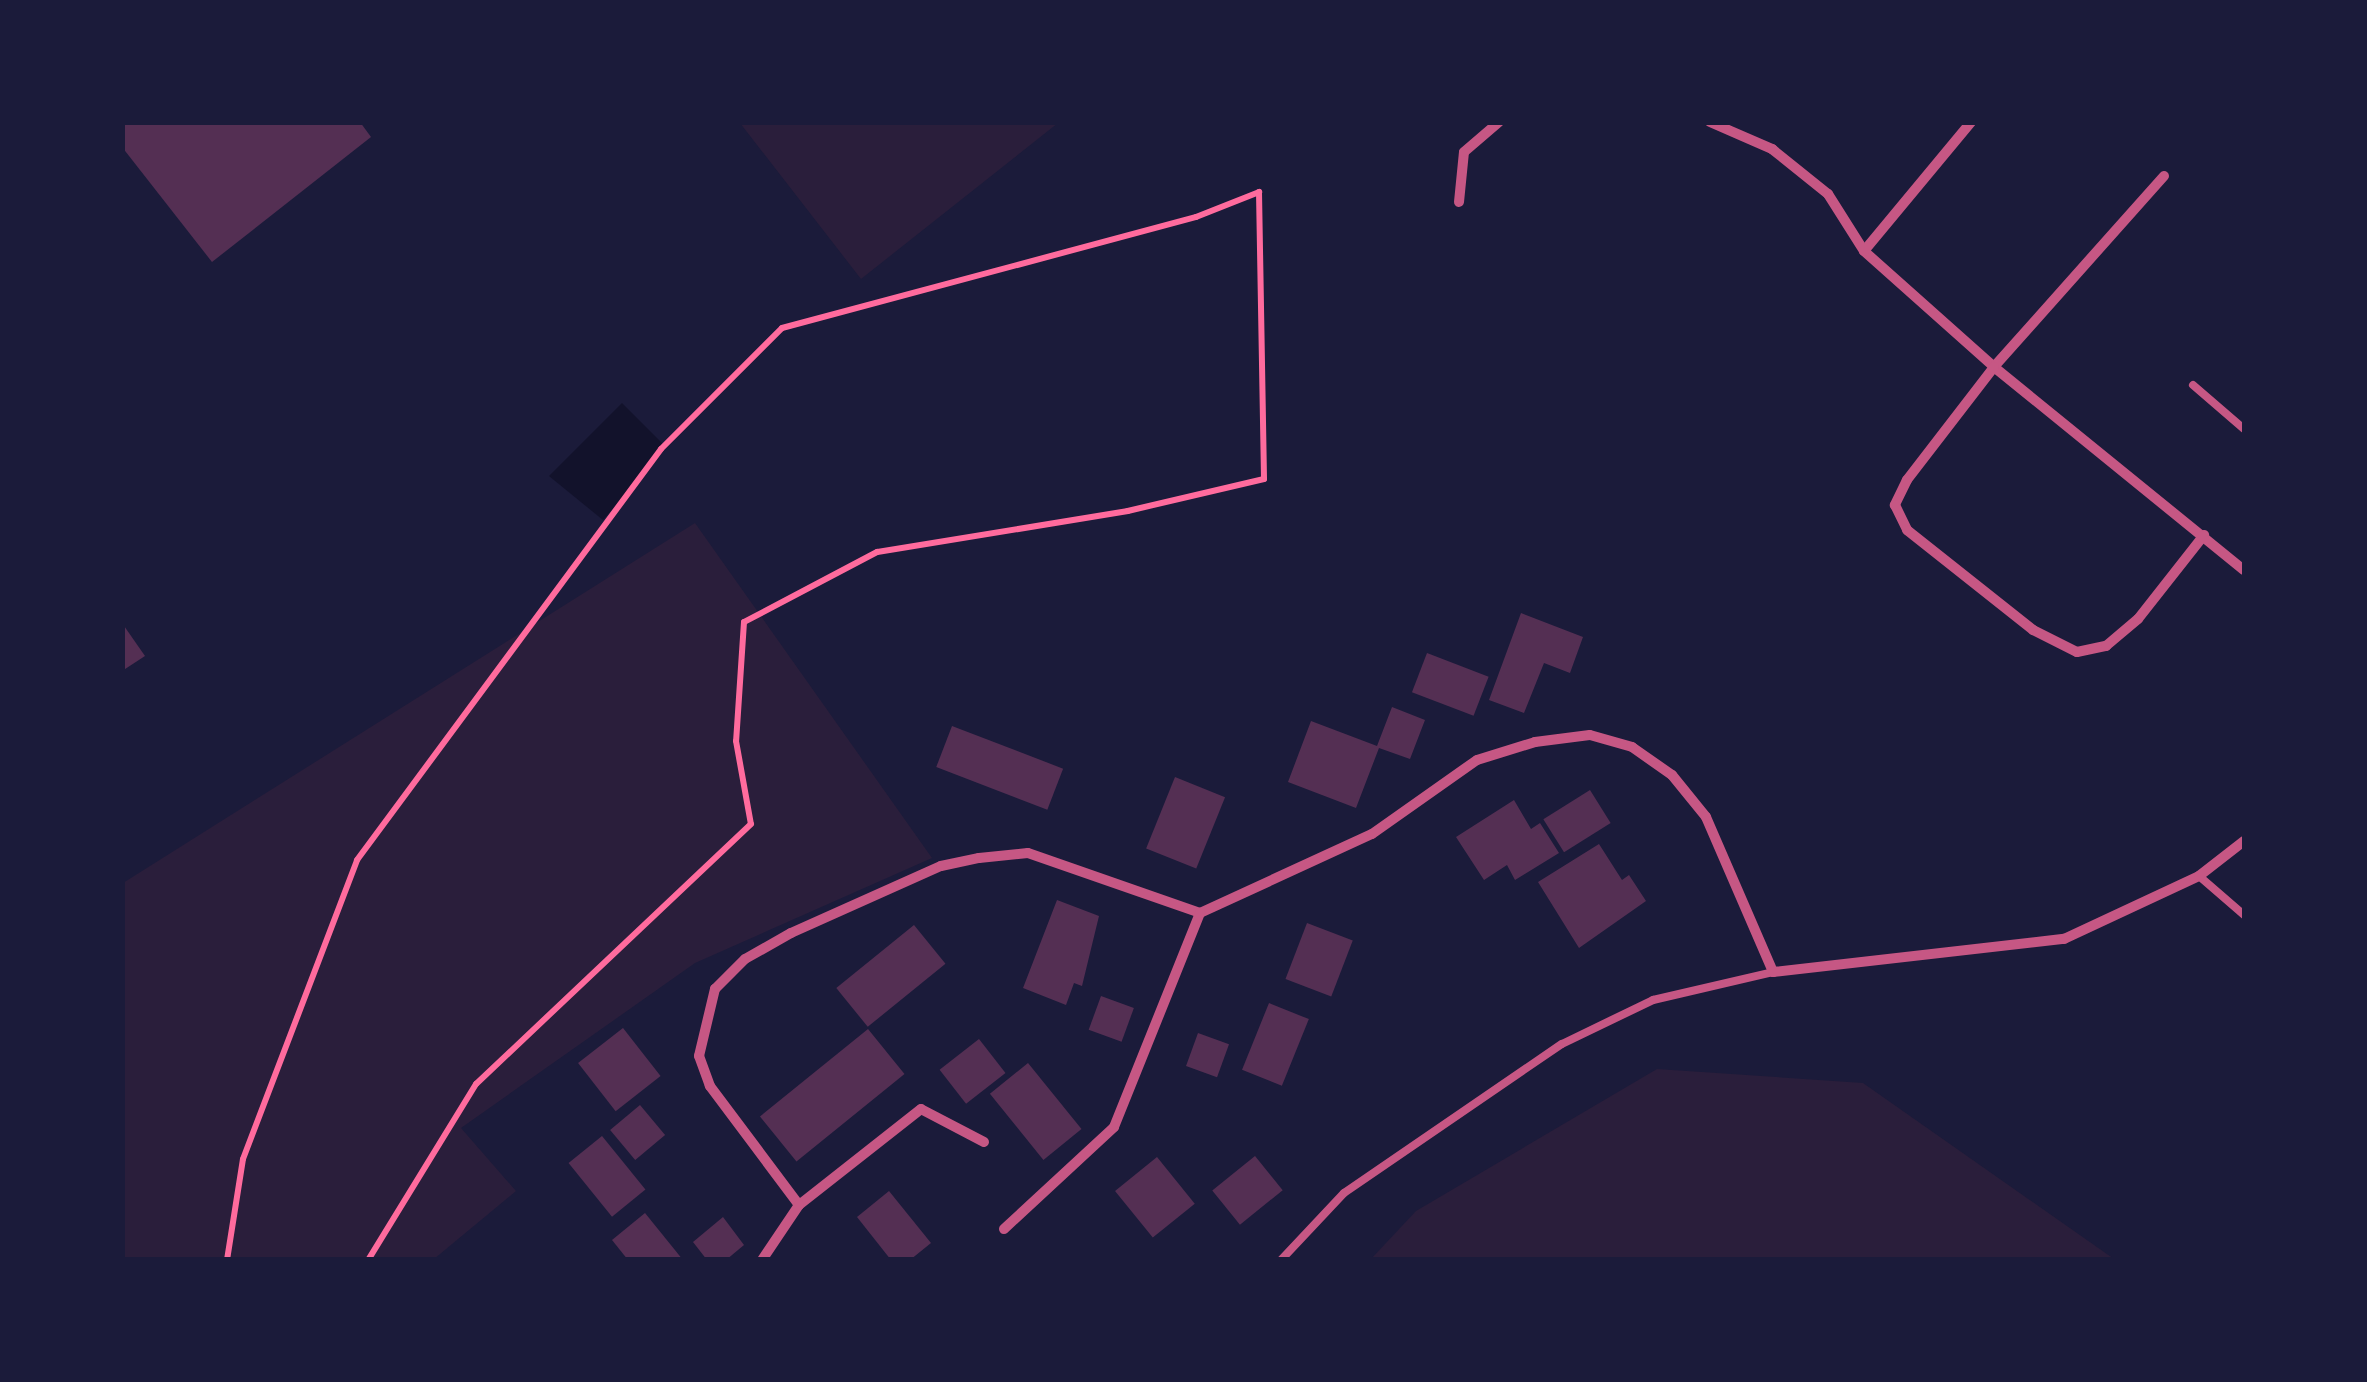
<!DOCTYPE html>
<html>
<head>
<meta charset="utf-8">
<style>
	body { margin:0 }
	#map { position:relative; width:2367px; height:1382px; overflow:hidden; background:#1b1b3a; font-family:Mulish,sans-serif }
	div>[style] { position:absolute }
	[style*='--x'] { left:calc(var(--x)*1px); top:calc(var(--y)*1px); width:calc(var(--w)*1px); rotate:calc(var(--a)*1deg) }
	.green>* { inset:0; background:#2a1e3b }
	.water>* { inset:0; background:#12122b }
	.building>* { inset:0; background:#542f53; transform-origin:0 0 }
	.path>* { height:6px; margin:-3px; padding:0 3px; transform-origin:3px; border-radius:3px; background:#ff6b9d }
	.service>* { height:8px; margin:-4px; padding:0 4px; transform-origin:4px; border-radius:4px; background:#c65784 }
	.minor>* { height:10px; margin:-5px; padding:0 5px; transform-origin:5px; border-radius:5px; background:#c65784 }
	span { translate:-50% -50%; white-space:nowrap; text-align:center; line-height:1.15; -webkit-text-stroke:8px #1b1b3a; paint-order:stroke }
	.frame { position:absolute; inset:0; border:125px solid #1b1b3a; pointer-events:none }
</style>
</head>
<body>
<div id="map">
	<div class="green">
		<div style="clip-path:polygon(740px 123px,1058px 123px,861px 279px)"></div>
		<div style="clip-path:polygon(695px 523px,932px 858px,695px 963px,461px 1128px,516px 1191px,434px 1259px,123px 1260px,123px 883px)"></div>
		<div style="clip-path:polygon(1657px 1069px,1863px 1083px,2114px 1259px,1371px 1259px,1416px 1211px)"></div>
	</div>
	<div class="water">
		<div style="clip-path:polygon(622px 403px,666px 447px,603px 520px,549px 476px)"></div>
	</div>
	<div class="building">
		<div style="clip-path:polygon(122px 122px,360px 122px,371px 137px,212px 262px,122px 147px)"></div>
		<div style="clip-path:polygon(1521px 613px,1583px 637px,1570px 673px,1544px 663px,1524px 713px,1489px 700px)"></div>
		<div style="clip-path:polygon(122px 623px,145px 656px,122px 671px)"></div>
		<div style="left:1427px;top:653px;width:66px;height:42px;rotate:21deg"></div>
		<div style="clip-path:polygon(1392px 707px,1425px 720px,1410px 759px,1379px 748px,1356px 808px,1288px 782px,1311px 721px,1377px 746px)"></div>
		<div style="left:952px;top:726px;width:119px;height:44px;rotate:21deg"></div>
		<div style="left:1175px;top:777px;width:54px;height:77px;rotate:22deg"></div>
		<div style="left:1590px;top:790px;width:39px;height:55px;rotate:58deg"></div>
		<div style="clip-path:polygon(1514px 800px,1531px 829px,1540px 823px,1559px 853px,1515px 880px,1507px 865px,1484px 880px,1456px 837px)"></div>
		<div style="clip-path:polygon(1599px 844px,1622px 880px,1629px 875px,1646px 901px,1579px 948px,1538px 882px)"></div>
		<div style="clip-path:polygon(1057px 900px,1099px 916px,1082px 986px,1074px 983px,1066px 1005px,1023px 988px)"></div>
		<div style="left:1307px;top:923px;width:49px;height:60px;rotate:21deg"></div>
		<div style="left:914px;top:925px;width:50px;height:100px;rotate:51deg"></div>
		<div style="left:1101px;top:996px;width:35px;height:36px;rotate:20deg"></div>
		<div style="left:1269px;top:1003px;width:43px;height:72px;rotate:22deg"></div>
		<div style="left:623px;top:1028px;width:61px;height:57px;rotate:52deg"></div>
		<div style="left:868px;top:1029px;width:58px;height:139px;rotate:51deg"></div>
		<div style="left:1198px;top:1033px;width:33px;height:35px;rotate:20deg"></div>
		<div style="left:979px;top:1039px;width:43px;height:50px;rotate:52deg"></div>
		<div style="left:1028px;top:1063px;width:85px;height:49px;rotate:51deg"></div>
		<div style="left:640px;top:1105px;width:39px;height:39px;rotate:50deg"></div>
		<div style="left:602px;top:1136px;width:69px;height:43px;rotate:51deg"></div>
		<div style="left:1255px;top:1156px;width:44px;height:55px;rotate:51deg"></div>
		<div style="left:1157px;top:1157px;width:60px;height:54px;rotate:51deg"></div>
		<div style="clip-path:polygon(889px 1191px,931px 1243px,910px 1260px,891px 1260px,857px 1217px)"></div>
		<div style="clip-path:polygon(645px 1213px,683px 1260px,628px 1260px,612px 1240px)"></div>
		<div style="clip-path:polygon(723px 1217px,744px 1245px,726px 1260px,707px 1260px,693px 1242px)"></div>
	</div>
	<div class="path">
		<div style="--x:227;--y:1260;--w:102;--a:-81"></div>
		<div style="--x:243;--y:1159;--w:320;--a:-69.1"></div>
		<div style="--x:357;--y:860;--w:511;--a:-53.51"></div>
		<div style="--x:661;--y:449;--w:171;--a:-45"></div>
		<div style="--x:782;--y:328;--w:429;--a:-15"></div>
		<div style="--x:1196;--y:217;--w:68;--a:-21.6"></div>
		<div style="--x:1259;--y:192;--w:287;--a:89"></div>
		<div style="--x:1264;--y:479;--w:140;--a:166.8"></div>
		<div style="--x:1128;--y:511;--w:254;--a:170.7"></div>
		<div style="--x:877;--y:552;--w:150;--a:152.2"></div>
		<div style="--x:744;--y:622;--w:119;--a:93.8"></div>
		<div style="--x:736;--y:741;--w:84;--a:79.8"></div>
		<div style="--x:751;--y:824;--w:378;--a:136.6"></div>
		<div style="--x:476;--y:1084;--w:206;--a:121.5"></div>
	</div>
	<div class="service">
		<div style="--x:2193;--y:385;--w:67;--a:40.8"></div>
		<div style="--x:2199;--y:876;--w:60;--a:40.9"></div>
		<div style="--x:1281;--y:1260;--w:92;--a:-46.8"></div>
		<div style="--x:1344;--y:1193;--w:264;--a:-34.4"></div>
		<div style="--x:1562;--y:1044;--w:101;--a:-25.8"></div>
		<div style="--x:1653;--y:1000;--w:123;--a:-13.1"></div>
	</div>
	<div class="minor">
		<div style="--x:1710;--y:122;--w:68;--a:23.5"></div>
		<div style="--x:1772;--y:149;--w:72;--a:38.8"></div>
		<div style="--x:1828;--y:194;--w:67;--a:57.7"></div>
		<div style="--x:1864;--y:251;--w:174;--a:41.7"></div>
		<div style="--x:1994;--y:367;--w:322;--a:39.1"></div>
		<div style="--x:2164;--y:176;--w:256;--a:131.7"></div>
		<div style="--x:1994;--y:367;--w:143;--a:127.6"></div>
		<div style="--x:1907;--y:480;--w:28;--a:116"></div>
		<div style="--x:1895;--y:505;--w:28;--a:64"></div>
		<div style="--x:1907;--y:530;--w:161;--a:38.4"></div>
		<div style="--x:2033;--y:630;--w:49;--a:26.6"></div>
		<div style="--x:2077;--y:652;--w:30;--a:-12"></div>
		<div style="--x:2106;--y:646;--w:42;--a:-40.2"></div>
		<div style="--x:2138;--y:619;--w:107;--a:-51.8"></div>
		<div style="--x:1459;--y:202;--w:50;--a:-84.3"></div>
		<div style="--x:1464;--y:152;--w:46;--a:-40.6"></div>
		<div style="--x:1864;--y:251;--w:168;--a:-50.3"></div>
		<div style="--x:984;--y:1142;--w:71;--a:-152.4"></div>
		<div style="--x:921;--y:1109;--w:155;--a:141.8"></div>
		<div style="--x:799;--y:1205;--w:149;--a:-126.8"></div>
		<div style="--x:710;--y:1086;--w:32;--a:-110"></div>
		<div style="--x:699;--y:1056;--w:69;--a:-76.6"></div>
		<div style="--x:715;--y:989;--w:42;--a:-45"></div>
		<div style="--x:745;--y:959;--w:53;--a:-29.5"></div>
		<div style="--x:791;--y:933;--w:164;--a:-24.1"></div>
		<div style="--x:941;--y:866;--w:39;--a:-12"></div>
		<div style="--x:979;--y:858;--w:49;--a:-5.8"></div>
		<div style="--x:1028;--y:853;--w:182;--a:19.2"></div>
		<div style="--x:1200;--y:913;--w:189;--a:-24.7"></div>
		<div style="--x:1372;--y:834;--w:128;--a:-35.2"></div>
		<div style="--x:1477;--y:760;--w:61;--a:-17.2"></div>
		<div style="--x:1535;--y:742;--w:55;--a:-7.3"></div>
		<div style="--x:1590;--y:735;--w:44;--a:15.9"></div>
		<div style="--x:1632;--y:747;--w:49;--a:35"></div>
		<div style="--x:1672;--y:775;--w:54;--a:51"></div>
		<div style="--x:1706;--y:817;--w:169;--a:66.6"></div>
		<div style="--x:1773;--y:972;--w:293;--a:-6.5"></div>
		<div style="--x:2064;--y:939;--w:149;--a:-25"></div>
		<div style="--x:2199;--y:876;--w:57;--a:-37.9"></div>
		<div style="--x:1004;--y:1229;--w:150;--a:-42.8"></div>
		<div style="--x:1114;--y:1127;--w:231;--a:-68.1"></div>
		<div style="--x:762;--y:1260;--w:66;--a:-56.1"></div>
	</div>
	<div class="frame"></div>
</div>
</body>
</html>
